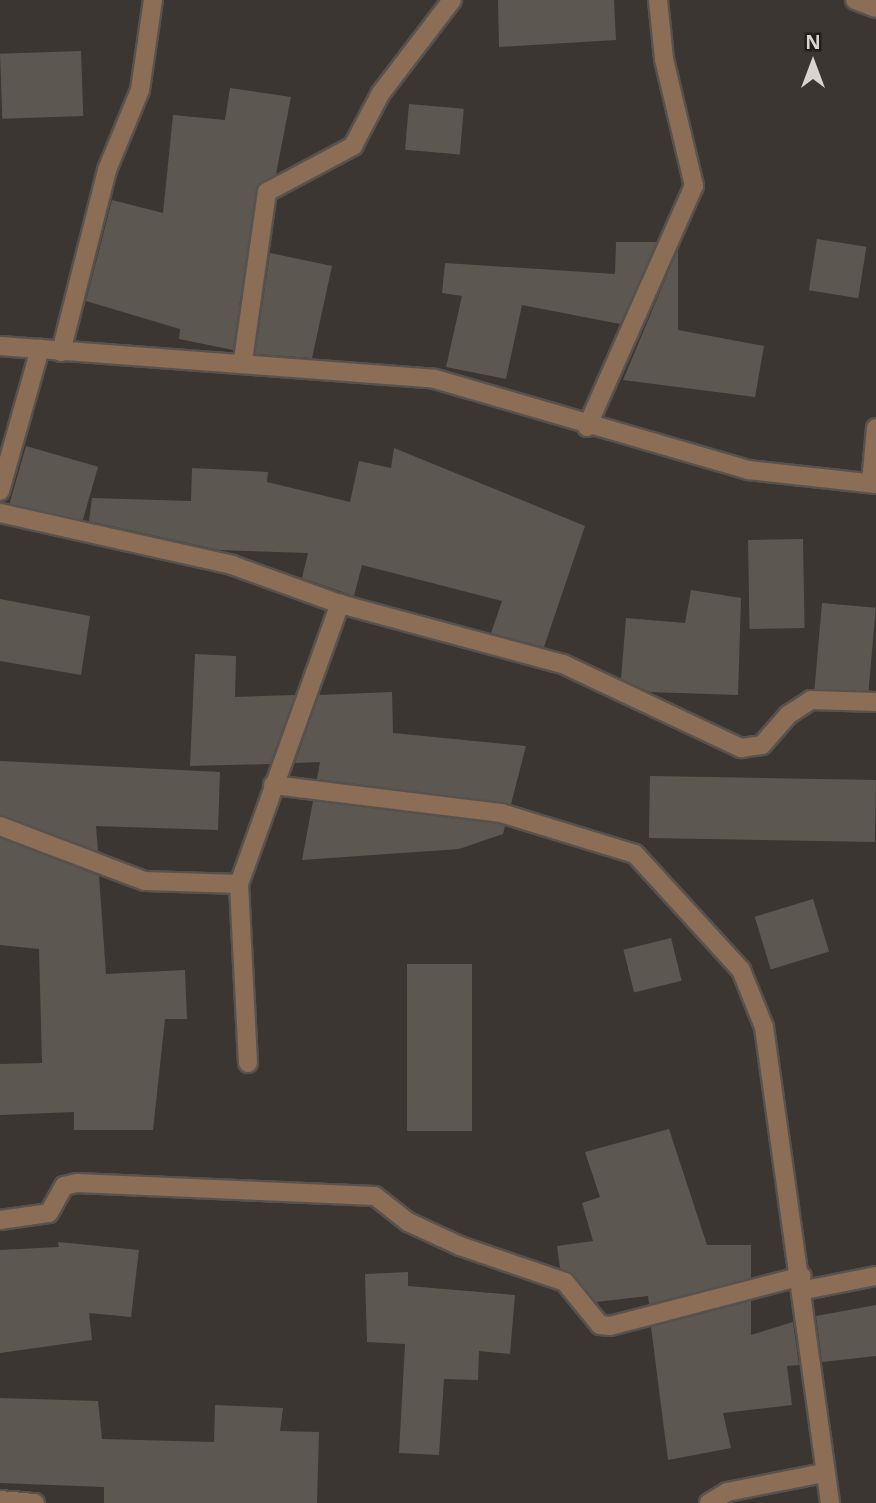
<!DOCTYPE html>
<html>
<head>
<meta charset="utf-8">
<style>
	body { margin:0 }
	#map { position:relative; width:876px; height:1503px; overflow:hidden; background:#3c3632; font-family:"Noto Sans",sans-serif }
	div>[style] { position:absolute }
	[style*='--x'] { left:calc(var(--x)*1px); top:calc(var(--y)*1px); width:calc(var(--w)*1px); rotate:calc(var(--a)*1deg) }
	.building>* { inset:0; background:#5d5752; transform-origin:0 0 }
	.roads { filter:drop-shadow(2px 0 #58524f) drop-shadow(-2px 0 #58524f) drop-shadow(0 2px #58524f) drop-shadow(0 -2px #58524f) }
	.minor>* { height:18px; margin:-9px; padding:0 9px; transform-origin:9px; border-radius:9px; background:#8c6e56 }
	span { translate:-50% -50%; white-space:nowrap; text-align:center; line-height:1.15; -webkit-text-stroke:5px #211e1c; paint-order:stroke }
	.north { position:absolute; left:778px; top:28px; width:70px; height:70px; -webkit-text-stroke:5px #211e1c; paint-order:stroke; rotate:0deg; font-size:19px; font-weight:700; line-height:28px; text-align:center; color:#d8d4d2 }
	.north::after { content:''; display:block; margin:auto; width:24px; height:32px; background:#d8d4d2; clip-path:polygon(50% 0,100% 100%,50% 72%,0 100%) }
</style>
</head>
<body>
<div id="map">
	<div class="building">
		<div style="clip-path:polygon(498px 0,614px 0,616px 40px,499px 47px)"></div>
		<div style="left:81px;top:51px;width:65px;height:81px;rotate:88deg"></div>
		<div style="clip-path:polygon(230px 88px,291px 97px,276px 174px,256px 190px,233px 350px,179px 339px,180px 329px,86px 301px,112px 200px,163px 213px,173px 115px,225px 120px)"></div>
		<div style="left:409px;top:104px;width:55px;height:46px;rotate:5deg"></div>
		<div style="left:817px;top:239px;width:50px;height:52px;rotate:9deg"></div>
		<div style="clip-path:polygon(616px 242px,657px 242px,620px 324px,522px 305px,506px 379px,446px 367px,462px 296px,442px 293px,445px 263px,615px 274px)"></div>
		<div style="clip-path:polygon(678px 249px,678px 330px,764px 346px,755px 397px,623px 380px)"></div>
		<div style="clip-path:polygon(270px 253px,332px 266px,312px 358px,255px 354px)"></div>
		<div style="left:26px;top:446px;width:75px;height:60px;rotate:16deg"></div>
		<div style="clip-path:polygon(394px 448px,585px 526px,544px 647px,491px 633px,502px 601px,362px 565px,354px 596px,302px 578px,308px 553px,219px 550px,89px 521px,92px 498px,191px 501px,192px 468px,268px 472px,267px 482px,350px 502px,359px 461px,391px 468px)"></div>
		<div style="left:803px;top:539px;width:89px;height:55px;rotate:89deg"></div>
		<div style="clip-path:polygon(691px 590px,741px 598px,738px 695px,650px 692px,621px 679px,626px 618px,685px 623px)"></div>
		<div style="clip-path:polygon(0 599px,90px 616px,81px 675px,0 661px)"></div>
		<div style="left:822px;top:603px;width:54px;height:86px;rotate:5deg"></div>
		<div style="clip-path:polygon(195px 654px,236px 656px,235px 697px,295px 695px,270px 764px,190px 766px)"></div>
		<div style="clip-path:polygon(392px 692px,393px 733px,526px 746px,511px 804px,317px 779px,320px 762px,295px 763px,319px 695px)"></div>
		<div style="clip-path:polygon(0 761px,220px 772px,218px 830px,96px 826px,98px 851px,0 815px)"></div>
		<div style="left:650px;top:776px;width:226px;height:62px;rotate:1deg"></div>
		<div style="clip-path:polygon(313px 801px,499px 824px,505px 826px,503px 834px,459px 849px,302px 860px)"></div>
		<div style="clip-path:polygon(0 838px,99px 876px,106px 974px,185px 970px,187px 1019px,165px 1019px,153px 1130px,74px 1130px,74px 1112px,0 1115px,0 1064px,42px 1063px,39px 949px,0 945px)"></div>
		<div style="left:813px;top:899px;width:55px;height:61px;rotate:73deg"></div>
		<div style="left:671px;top:938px;width:44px;height:49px;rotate:76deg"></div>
		<div style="left:407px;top:964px;width:65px;height:167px"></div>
		<div style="clip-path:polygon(669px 1129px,707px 1245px,751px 1245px,751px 1278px,649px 1304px,648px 1296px,596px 1302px,560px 1268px,557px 1246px,593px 1241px,582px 1203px,600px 1197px,585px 1152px)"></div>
		<div style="clip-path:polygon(58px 1242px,139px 1250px,131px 1317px,89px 1313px,92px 1340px,0 1353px,0 1250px,59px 1247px)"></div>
		<div style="clip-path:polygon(408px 1272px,408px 1286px,515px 1295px,510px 1354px,479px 1351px,478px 1380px,444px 1379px,439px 1455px,399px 1453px,405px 1344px,367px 1342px,365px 1274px)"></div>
		<div style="clip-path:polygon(751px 1301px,751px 1335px,793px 1322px,799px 1365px,787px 1366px,792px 1405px,723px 1413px,731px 1448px,668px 1460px,651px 1327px)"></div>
		<div style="clip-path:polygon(876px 1305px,876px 1356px,822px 1362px,816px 1316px)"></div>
		<div style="clip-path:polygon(0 1398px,98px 1401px,102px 1439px,214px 1442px,215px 1405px,283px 1408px,280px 1431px,319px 1432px,317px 1503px,104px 1503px,104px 1487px,0 1483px)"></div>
	</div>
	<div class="roads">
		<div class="minor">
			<div style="--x:855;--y:0;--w:22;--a:21"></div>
			<div style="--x:0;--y:346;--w:436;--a:4.3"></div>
			<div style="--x:435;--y:379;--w:326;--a:16.2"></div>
			<div style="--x:748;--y:470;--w:129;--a:6.2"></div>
			<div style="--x:61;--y:352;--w:188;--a:-75.8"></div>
			<div style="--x:107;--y:170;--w:87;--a:-67.6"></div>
			<div style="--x:140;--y:90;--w:91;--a:-81.8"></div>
			<div style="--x:243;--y:360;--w:170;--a:-81.9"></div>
			<div style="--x:267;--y:192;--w:98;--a:-28.1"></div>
			<div style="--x:353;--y:146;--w:60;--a:-62.2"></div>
			<div style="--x:381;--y:93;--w:117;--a:-52.6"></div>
			<div style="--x:587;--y:427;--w:264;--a:-66.1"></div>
			<div style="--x:694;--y:186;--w:130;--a:-103.3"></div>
			<div style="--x:664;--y:59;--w:59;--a:-95.8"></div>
			<div style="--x:871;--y:483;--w:55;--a:-84.8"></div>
			<div style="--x:0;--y:491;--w:148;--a:-74.3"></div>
			<div style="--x:0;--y:513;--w:238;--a:12.6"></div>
			<div style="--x:232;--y:565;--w:115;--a:19.9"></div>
			<div style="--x:340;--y:604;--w:231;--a:15.1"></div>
			<div style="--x:563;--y:664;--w:197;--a:25.3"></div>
			<div style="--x:741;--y:748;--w:21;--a:-8"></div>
			<div style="--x:762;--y:745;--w:40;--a:-49"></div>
			<div style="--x:788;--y:715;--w:27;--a:-33"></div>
			<div style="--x:811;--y:700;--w:65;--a:1.8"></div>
			<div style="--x:273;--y:785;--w:230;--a:7"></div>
			<div style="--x:501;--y:813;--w:140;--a:17"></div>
			<div style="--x:635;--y:854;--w:157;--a:47.6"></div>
			<div style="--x:741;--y:970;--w:61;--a:68"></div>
			<div style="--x:764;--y:1027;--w:481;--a:82.1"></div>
			<div style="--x:0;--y:826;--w:155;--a:20.8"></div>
			<div style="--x:145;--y:881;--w:94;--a:1.8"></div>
			<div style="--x:248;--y:1063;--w:179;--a:-92.9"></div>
			<div style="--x:239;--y:884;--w:298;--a:-70.2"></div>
			<div style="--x:0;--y:1220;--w:49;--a:-8.1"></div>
			<div style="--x:49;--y:1213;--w:31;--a:-61"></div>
			<div style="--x:64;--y:1186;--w:13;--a:-13"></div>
			<div style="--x:77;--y:1183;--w:298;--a:2.5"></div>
			<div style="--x:375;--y:1196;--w:42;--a:38.2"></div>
			<div style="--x:408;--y:1222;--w:57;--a:24.8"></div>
			<div style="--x:460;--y:1246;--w:111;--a:18.9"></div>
			<div style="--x:565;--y:1282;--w:55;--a:50.9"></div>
			<div style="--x:600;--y:1325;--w:10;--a:6"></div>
			<div style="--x:610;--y:1326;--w:198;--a:-14.6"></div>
			<div style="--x:805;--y:1290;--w:72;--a:-11.2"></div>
			<div style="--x:0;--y:1500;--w:35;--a:5"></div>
			<div style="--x:709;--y:1503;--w:21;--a:-31"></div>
			<div style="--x:727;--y:1492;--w:99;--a:-11.1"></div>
		</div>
	</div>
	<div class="north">N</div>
</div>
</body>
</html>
